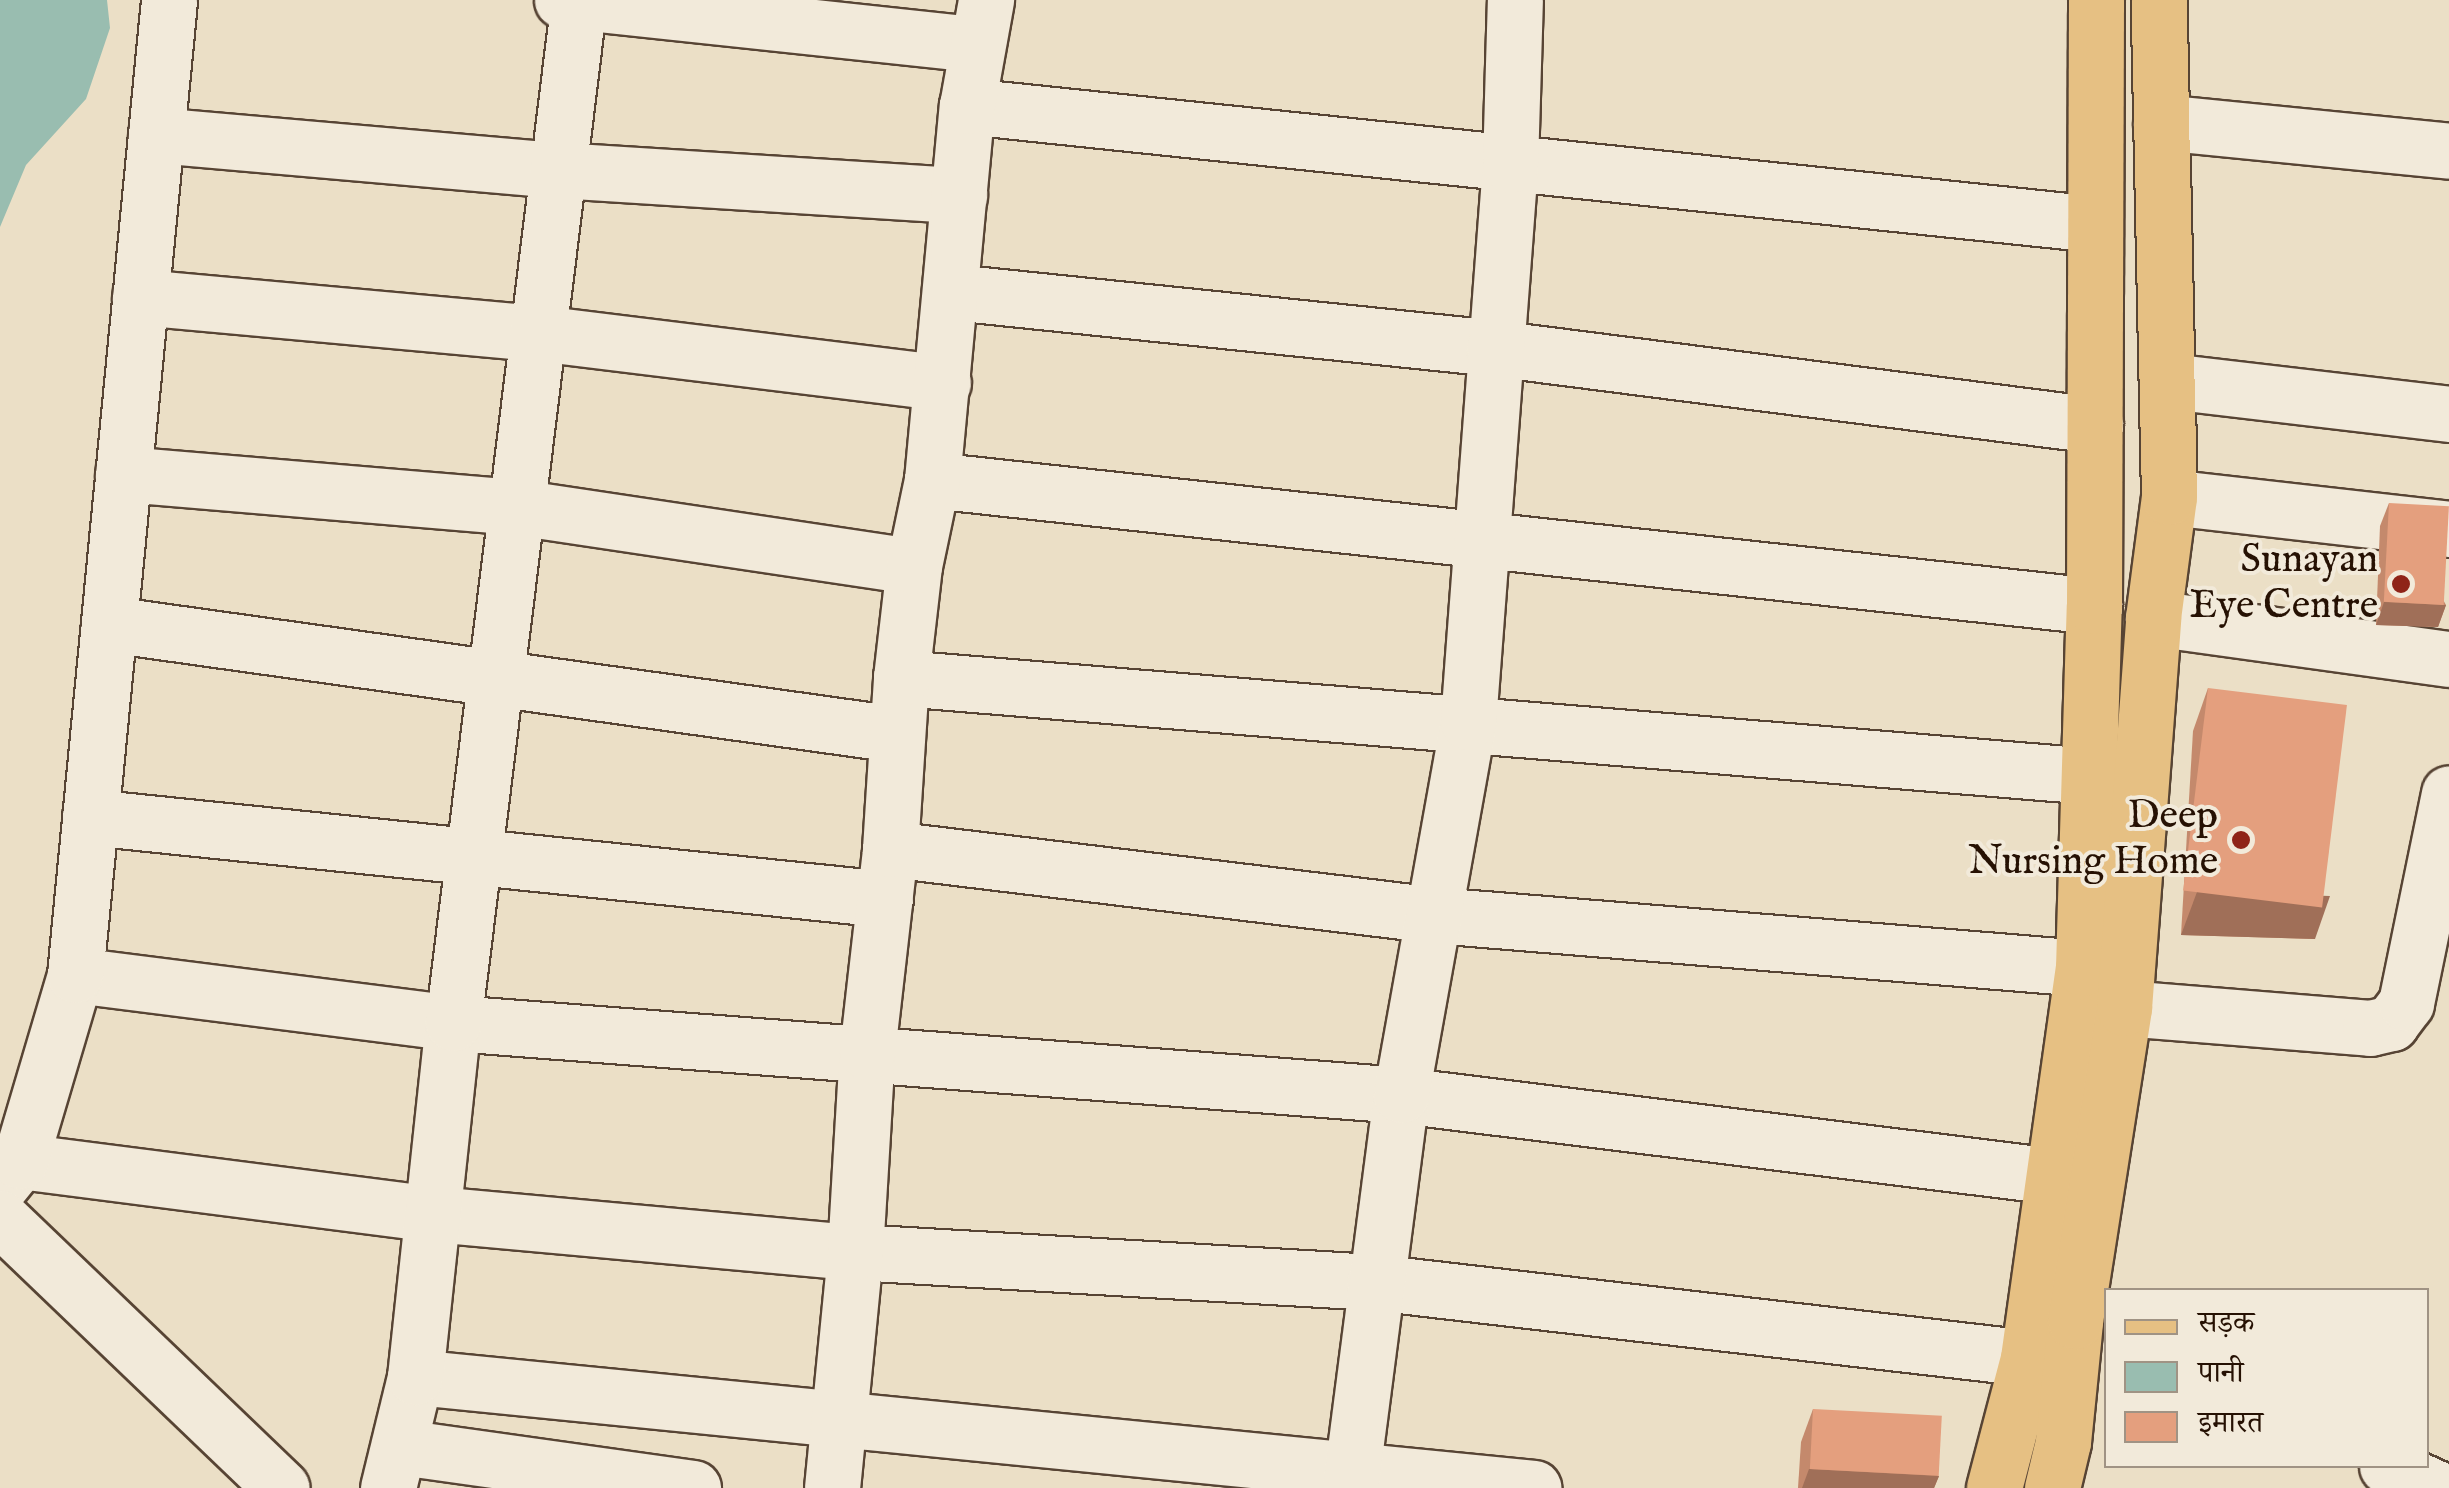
<!DOCTYPE html>
<html>
<head>
<meta charset="utf-8">
<style>
	body { margin:0 }
	#map { position:relative; width:2449px; height:1488px; overflow:hidden; background:#ebdfc6; font-family:"IM FELL English","Noto Serif Devanagari",serif }
	div>[style] { position:absolute }
	[style*='--x'] { left:calc(var(--x)*1px); top:calc(var(--y)*1px); width:calc(var(--w)*1px); rotate:calc(var(--a)*1deg) }
	.water>* { inset:0; background:#99bdb0 }
	.roads { filter:drop-shadow(2px 0 #574434) drop-shadow(-2px 0 #574434) drop-shadow(0 2px #574434) drop-shadow(0 -2px #574434) }
	.minor>* { height:55px; margin:-27.5px; padding:0 27.5px; transform-origin:27.5px; border-radius:27.5px; background:#f2eada }
	.major>* { height:55px; margin:-27.5px; padding:0 27.5px; transform-origin:27.5px; border-radius:27.5px; background:#e6c083 }
	.wall>* { inset:0; background:#c4896c }
	.shaded-wall>* { inset:0; background:#a06f58 }
	.building>* { inset:0; background:#e49f7e; transform-origin:0 0 }
	.dots>* { width:28px; height:28px; translate:-50% -50%; box-sizing:border-box; border:5px solid #f2eada; border-radius:50% }
	span { translate:-50% -50%; white-space:nowrap; text-align:center; line-height:1.15; -webkit-text-stroke:8px #f2eada; paint-order:stroke }
	.poi-label { font-size:40px; color:#261103 }
	.right { translate:-100% -50%; text-align:right }
	.legend { position:absolute; left:2104px; top:1288px; width:325px; height:180px; box-sizing:border-box; background:#f2eada; border:2px solid #a09384; margin:0; padding:12px 18px; list-style:none; font-size:30px; color:#261103 }
	.legend li { display:flex; align-items:center; gap:20px; height:50px }
	.legend b { width:50px; border:2px solid #a09384 }
</style>
</head>
<body>
<div id="map">
	<div class="water">
		<div style="clip-path:polygon(0 0,107px 0,110px 28px,86px 99px,26px 165px,0 227px)"></div>
	</div>
	<div class="roads">
		<div class="minor">
			<div style="--x:562;--y:0;--w:417;--a:6.1"></div>
			<div style="--x:967;--y:106;--w:1134;--a:5.97"></div>
			<div style="--x:2161;--y:122;--w:289;--a:5.7"></div>
			<div style="--x:156;--y:135;--w:404;--a:5"></div>
			<div style="--x:558;--y:170;--w:402;--a:3.6"></div>
			<div style="--x:953;--y:292;--w:544;--a:5.91"></div>
			<div style="--x:1494;--y:348;--w:606;--a:7.3"></div>
			<div style="--x:140;--y:297;--w:400;--a:5.2"></div>
			<div style="--x:538;--y:333;--w:408;--a:7"></div>
			<div style="--x:2169;--y:381;--w:282;--a:6.7"></div>
			<div style="--x:123;--y:474;--w:395;--a:4.8"></div>
			<div style="--x:517;--y:507;--w:401;--a:8.5"></div>
			<div style="--x:932;--y:480;--w:1169;--a:6.19"></div>
			<div style="--x:2169;--y:497;--w:282;--a:6.5"></div>
			<div style="--x:2153;--y:618;--w:299;--a:7.9"></div>
			<div style="--x:109;--y:624;--w:795;--a:7.96"></div>
			<div style="--x:901;--y:678;--w:1194;--a:4.71"></div>
			<div style="--x:90;--y:817;--w:799;--a:5.89"></div>
			<div style="--x:890;--y:849;--w:549;--a:6.9"></div>
			<div style="--x:1435;--y:915;--w:650;--a:4.68"></div>
			<div style="--x:75;--y:975;--w:381;--a:7.2"></div>
			<div style="--x:453;--y:1023;--w:951;--a:4.34"></div>
			<div style="--x:1401;--y:1095;--w:657;--a:7.08"></div>
			<div style="--x:2124;--y:1008;--w:247;--a:4.6"></div>
			<div style="--x:2370;--y:1028;--w:22;--a:-13"></div>
			<div style="--x:2391;--y:1023;--w:25;--a:-53"></div>
			<div style="--x:2406;--y:1003;--w:214;--a:-78.4"></div>
			<div style="--x:20;--y:1161;--w:417;--a:7.3"></div>
			<div style="--x:434;--y:1214;--w:423;--a:5.2"></div>
			<div style="--x:855;--y:1252;--w:520;--a:3.31"></div>
			<div style="--x:1374;--y:1282;--w:658;--a:6.63"></div>
			<div style="--x:0;--y:1186;--w:32;--a:-51"></div>
			<div style="--x:20;--y:1161;--w:194;--a:-73.5"></div>
			<div style="--x:75;--y:975;--w:980;--a:-84.49"></div>
			<div style="--x:0;--y:1218;--w:390;--a:43.8"></div>
			<div style="--x:415;--y:1377;--w:1124;--a:5.66"></div>
			<div style="--x:401;--y:1447;--w:295;--a:8"></div>
			<div style="--x:2387;--y:1466;--w:54;--a:24.2"></div>
			<div style="--x:388;--y:1488;--w:114;--a:-76.3"></div>
			<div style="--x:415;--y:1377;--w:356;--a:-83.9"></div>
			<div style="--x:453;--y:1023;--w:1031;--a:-82.98"></div>
			<div style="--x:832;--y:1488;--w:237;--a:-84.4"></div>
			<div style="--x:855;--y:1252;--w:200;--a:-86.6"></div>
			<div style="--x:867;--y:1052;--w:204;--a:-83.5"></div>
			<div style="--x:890;--y:849;--w:171;--a:-86.3"></div>
			<div style="--x:901;--y:678;--w:113;--a:-83.4"></div>
			<div style="--x:914;--y:566;--w:88;--a:-78.2"></div>
			<div style="--x:932;--y:480;--w:376;--a:-84.7"></div>
			<div style="--x:967;--y:106;--w:108;--a:-79.8"></div>
			<div style="--x:1350;--y:1488;--w:396;--a:-82.6"></div>
			<div style="--x:1401;--y:1095;--w:379;--a:-79.8"></div>
			<div style="--x:1468;--y:722;--w:559;--a:-85.69"></div>
			<div style="--x:1510;--y:165;--w:165;--a:-88.3"></div>
		</div>
		<div class="major">
			<div style="--x:1994;--y:1488;--w:134;--a:-75.3"></div>
			<div style="--x:2028;--y:1358;--w:394;--a:-82"></div>
			<div style="--x:2083;--y:968;--w:362;--a:-88.3"></div>
			<div style="--x:2094;--y:606;--w:606;--a:-89.81"></div>
			<div style="--x:2052;--y:1488;--w:47;--a:-76.6"></div>
			<div style="--x:2063;--y:1442;--w:122;--a:-84.3"></div>
			<div style="--x:2075;--y:1321;--w:317;--a:-81.1"></div>
			<div style="--x:2124;--y:1008;--w:391;--a:-85.7"></div>
			<div style="--x:2153;--y:618;--w:122;--a:-82.5"></div>
			<div style="--x:2169;--y:497;--w:497;--a:-91.2"></div>
		</div>
	</div>
	<div class="wall">
		<div style="clip-path:polygon(2389px 503px,2446px 605px,2438px 627px,2376px 625px,2380px 526px)"></div>
		<div style="clip-path:polygon(2208px 688px,2315px 939px,2181px 935px,2193px 731px)"></div>
		<div style="clip-path:polygon(1813px 1409px,1939px 1476px,1934px 1488px,1798px 1488px,1801px 1442px)"></div>
	</div>
	<div class="shaded-wall">
		<div style="clip-path:polygon(2384px 602px,2446px 605px,2438px 627px,2376px 625px)"></div>
		<div style="clip-path:polygon(2197px 892px,2330px 896px,2315px 939px,2181px 935px)"></div>
		<div style="clip-path:polygon(1809px 1469px,1939px 1476px,1934px 1488px,1802px 1488px)"></div>
	</div>
	<div class="building">
		<div style="left:2389px;top:503px;width:60px;height:99px;rotate:3deg"></div>
		<div style="left:2208px;top:688px;width:140px;height:204px;rotate:7deg"></div>
		<div style="left:1813px;top:1409px;width:129px;height:60px;rotate:3deg"></div>
	</div>
	<div class="dots">
		<div style="left:2401px;top:584px;background:#8f2418"></div>
		<div style="left:2241px;top:840px;background:#8f2418"></div>
	</div>
	<div class="poi-label">
		<span class="right" style="left:2378px;top:584px">Sunayan<br>Eye Centre</span>
		<span class="right" style="left:2218px;top:840px">Deep<br>Nursing Home</span>
	</div>
	<ul class="legend">
	<li><b style="height:12px;background:#e6c083"></b>सड़क</li>
	<li><b style="height:28px;background:#99bdb0"></b>पानी</li>
	<li><b style="height:28px;background:#e49f7e"></b>इमारत</li>
	</ul>
</div>
</body>
</html>
